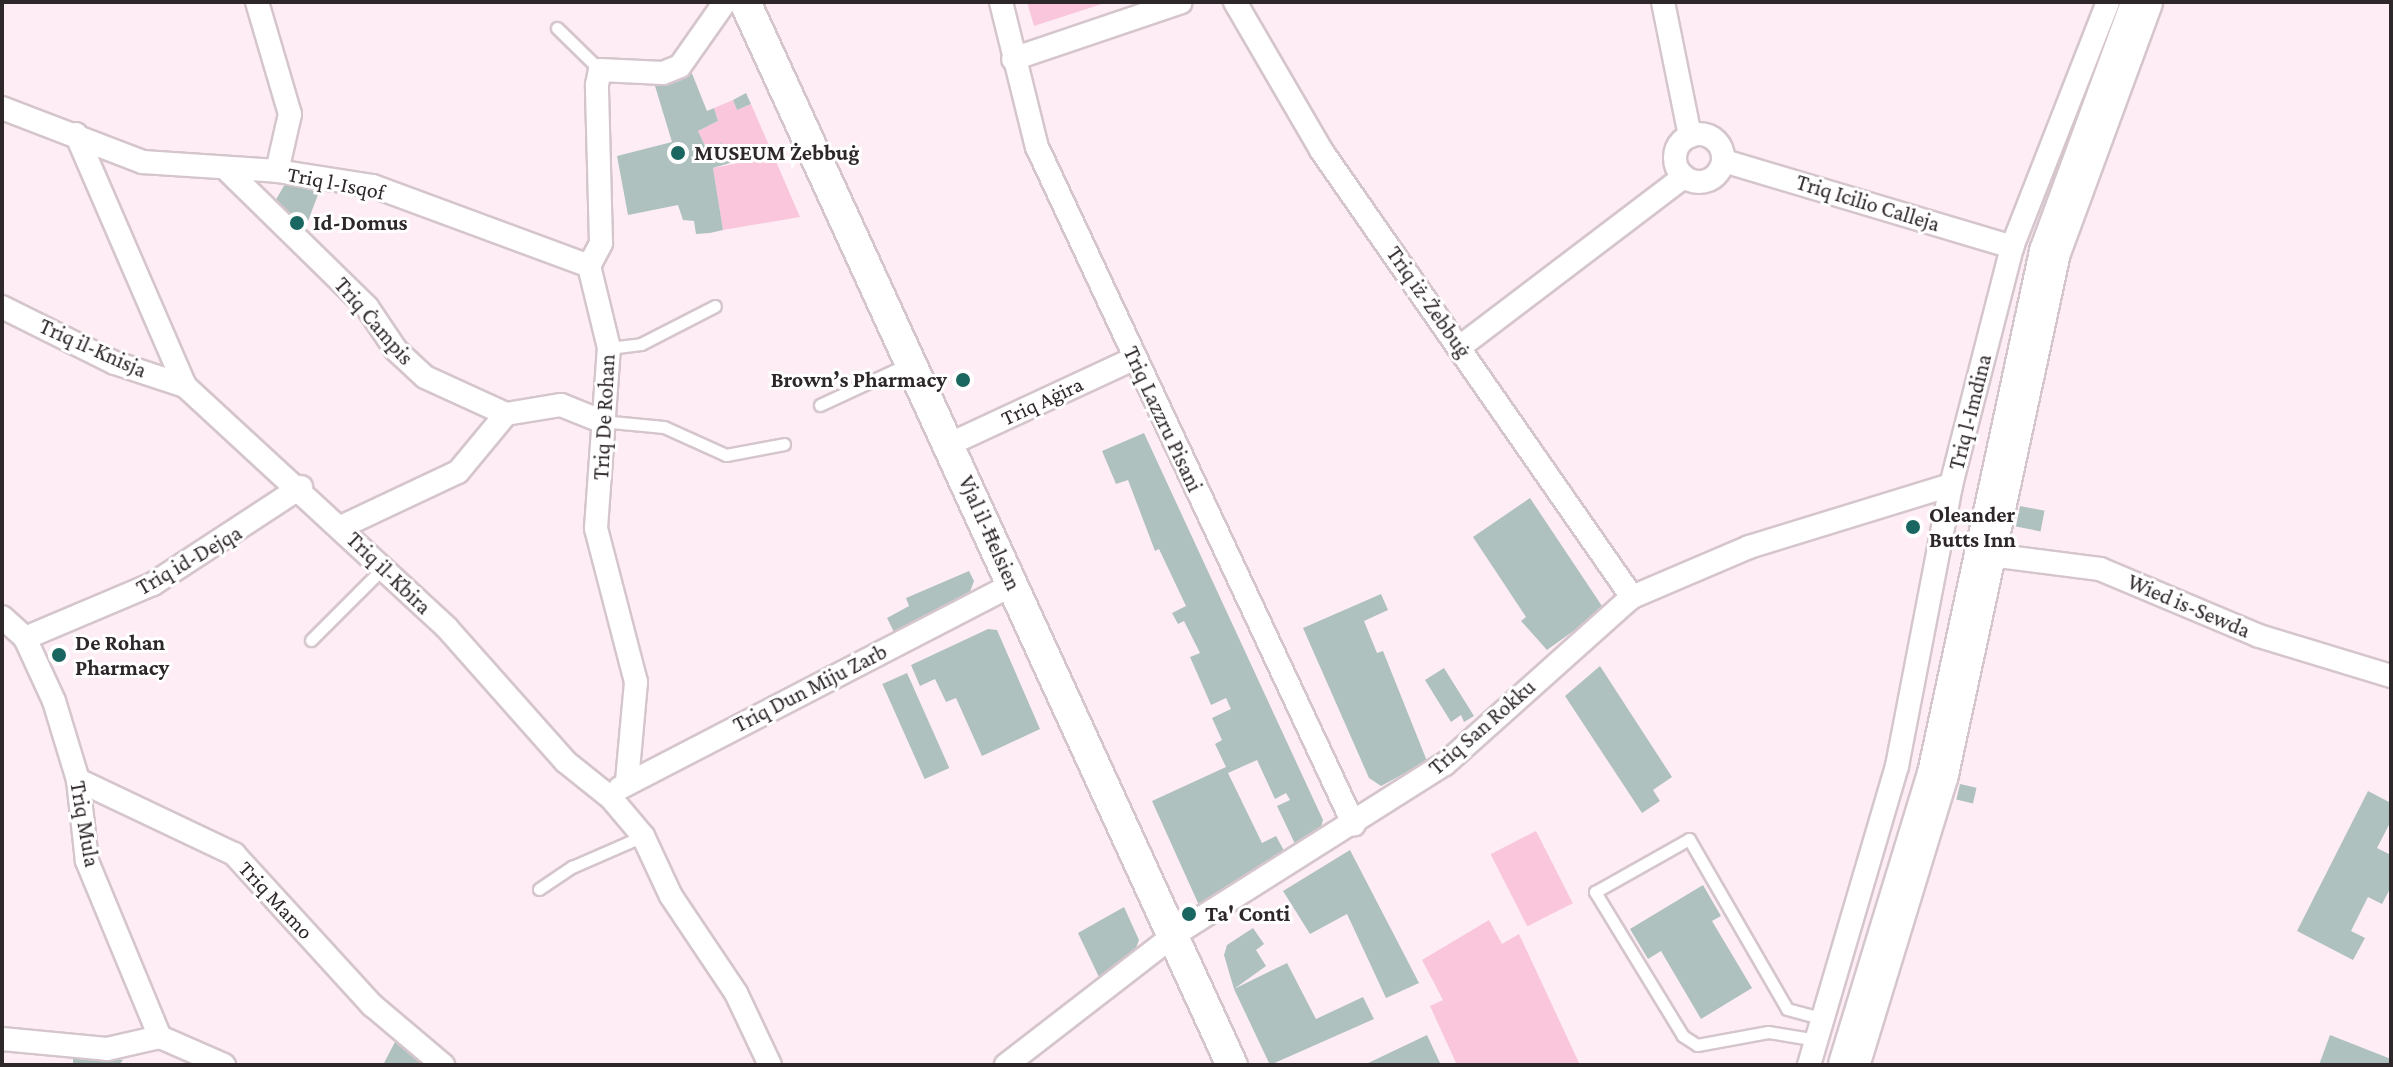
<!DOCTYPE html>
<html>
<head>
<meta charset="utf-8">
<style>
	body { margin:0 }
	#map { position:relative; width:2393px; height:1067px; overflow:hidden; background:#feedf4; font-family:"Crimson Pro",serif }
	div>[style] { position:absolute }
	[style*='--x'] { left:calc(var(--x)*1px); top:calc(var(--y)*1px); width:calc(var(--w)*1px); rotate:calc(var(--a)*1deg) }
	.green>* { inset:0; background:#f9c6dc; transform-origin:0 0 }
	.building>* { inset:0; background:#aec1be; transform-origin:0 0 }
	.roads { filter:drop-shadow(2px 0 #d5c5cc) drop-shadow(-2px 0 #d5c5cc) drop-shadow(0 2px #d5c5cc) drop-shadow(0 -2px #d5c5cc) }
	.lane>* { height:11px; margin:-5.5px; padding:0 5.5px; transform-origin:5.5px; border-radius:5.5px; background:#fff }
	.street>* { height:22px; margin:-11px; padding:0 11px; transform-origin:11px; border-radius:11px; background:#fff }
	.street>.ring { margin:-11px; padding:0; box-sizing:content-box; background:none; border:22px solid #fff; border-radius:50% }
	.secondary>* { height:30px; margin:-15px; padding:0 15px; transform-origin:15px; border-radius:15px; background:#fff }
	.highway>* { height:40px; margin:-20px; padding:0 20px; transform-origin:20px; border-radius:20px; background:#fff }
	.dots>* { width:22px; height:22px; translate:-50% -50%; box-sizing:border-box; border:4px solid #fff; border-radius:50% }
	span { translate:-50% -50%; white-space:nowrap; text-align:center; line-height:1.15; -webkit-text-stroke:6px #fff; paint-order:stroke }
	.poi-label { font-size:22px; color:#2e272a; font-weight:700 }
	.left { translate:0 -50%; text-align:left }
	.right { translate:-100% -50%; text-align:right }
	.street-label { font-size:22px; color:#2e272a }
	.frame { position:absolute; inset:0; border:4px solid #2e272a; pointer-events:none }
</style>
</head>
<body>
<div id="map">
	<div class="green">
		<div style="clip-path:polygon(1027px 2px,1108px 2px,1034px 26px)"></div>
		<div style="clip-path:polygon(733px 100px,737px 110px,751px 104px,800px 217px,723px 230px,713px 168px,744px 162px,730px 163px,721px 143px,707px 150px,698px 131px,718px 121px,714px 108px)"></div>
		<div style="left:1536px;top:831px;width:81px;height:51px;rotate:63deg"></div>
		<div style="clip-path:polygon(1489px 920px,1502px 944px,1519px 934px,1580px 1065px,1457px 1065px,1430px 1006px,1443px 1000px,1422px 960px)"></div>
	</div>
	<div class="building">
		<div style="clip-path:polygon(691px 71px,707px 111px,714px 108px,718px 121px,698px 131px,707px 150px,721px 143px,730px 163px,713px 168px,723px 230px,710px 233px,696px 234px,694px 221px,683px 220px,678px 205px,628px 215px,617px 156px,672px 142px,655px 86px,680px 81px)"></div>
		<div style="clip-path:polygon(746px 93px,751px 104px,737px 110px,733px 100px)"></div>
		<div style="clip-path:polygon(285px 184px,319px 192px,302px 237px,271px 208px)"></div>
		<div style="clip-path:polygon(1144px 433px,1323px 820px,1319px 835px,1296px 846px,1277px 806px,1290px 800px,1286px 793px,1275px 799px,1257px 760px,1228px 773px,1262px 843px,1276px 836px,1288px 858px,1207px 906px,1198px 903px,1152px 801px,1226px 767px,1215px 744px,1222px 740px,1212px 718px,1231px 709px,1226px 698px,1211px 705px,1190px 657px,1200px 653px,1184px 621px,1178px 624px,1172px 613px,1186px 606px,1159px 549px,1155px 551px,1128px 480px,1116px 484px,1102px 451px)"></div>
		<div style="clip-path:polygon(1530px 498px,1604px 609px,1547px 650px,1521px 621px,1526px 617px,1473px 537px)"></div>
		<div style="left:2020px;top:506px;width:25px;height:21px;rotate:11deg"></div>
		<div style="clip-path:polygon(969px 571px,974px 581px,968px 597px,895px 634px,887px 618px,909px 606px,906px 598px)"></div>
		<div style="clip-path:polygon(1381px 594px,1388px 610px,1364px 621px,1377px 653px,1383px 651px,1427px 761px,1411px 776px,1407px 772px,1381px 786px,1369px 778px,1303px 628px)"></div>
		<div style="clip-path:polygon(988px 629px,997px 630px,1040px 729px,982px 756px,956px 698px,946px 702px,935px 679px,920px 686px,911px 665px)"></div>
		<div style="clip-path:polygon(1600px 666px,1672px 777px,1653px 790px,1660px 801px,1642px 813px,1565px 696px)"></div>
		<div style="clip-path:polygon(1444px 668px,1474px 716px,1464px 722px,1461px 715px,1451px 722px,1425px 680px)"></div>
		<div style="left:907px;top:673px;width:104px;height:27px;rotate:66deg"></div>
		<div style="left:1960px;top:784px;width:17px;height:16px;rotate:13deg"></div>
		<div style="clip-path:polygon(2368px 791px,2391px 803px,2391px 821px,2377px 848px,2391px 855px,2391px 887px,2382px 904px,2368px 897px,2351px 931px,2365px 938px,2353px 960px,2297px 931px)"></div>
		<div style="clip-path:polygon(1350px 850px,1419px 983px,1386px 998px,1347px 914px,1310px 934px,1283px 891px)"></div>
		<div style="clip-path:polygon(1703px 885px,1721px 916px,1712px 921px,1752px 988px,1701px 1019px,1661px 951px,1648px 959px,1630px 929px)"></div>
		<div style="clip-path:polygon(1124px 907px,1139px 940px,1133px 956px,1099px 977px,1078px 933px)"></div>
		<div style="clip-path:polygon(1253px 928px,1264px 944px,1256px 950px,1266px 966px,1234px 989px,1287px 963px,1316px 1019px,1363px 997px,1374px 1019px,1270px 1065px,1234px 989px,1224px 955px,1227px 945px)"></div>
		<div style="clip-path:polygon(1427px 1035px,1440px 1063px,1364px 1065px)"></div>
		<div style="clip-path:polygon(2330px 1035px,2391px 1059px,2391px 1065px,2319px 1065px)"></div>
		<div style="clip-path:polygon(396px 1040px,421px 1052px,428px 1065px,383px 1065px)"></div>
		<div style="clip-path:polygon(73px 1055px,123px 1060px,119px 1065px,73px 1065px)"></div>
	</div>
	<div class="roads">
		<div class="lane">
			<div style="--x:557;--y:28;--w:60;--a:44.3"></div>
			<div style="--x:609;--y:348;--w:32;--a:-7"></div>
			<div style="--x:641;--y:344;--w:83;--a:-27.2"></div>
			<div style="--x:820;--y:405;--w:97;--a:-25"></div>
			<div style="--x:601;--y:421;--w:63;--a:5.4"></div>
			<div style="--x:664;--y:427;--w:68;--a:24.3"></div>
			<div style="--x:726;--y:455;--w:59;--a:-10.7"></div>
			<div style="--x:311;--y:640;--w:102;--a:-45"></div>
			<div style="--x:539;--y:889;--w:40;--a:-34"></div>
			<div style="--x:572;--y:867;--w:77;--a:-23.6"></div>
			<div style="--x:1817;--y:1040;--w:50;--a:-170.7"></div>
			<div style="--x:1768;--y:1032;--w:72;--a:169.6"></div>
			<div style="--x:1697;--y:1045;--w:17;--a:-147"></div>
			<div style="--x:1683;--y:1036;--w:169;--a:-121.4"></div>
			<div style="--x:1595;--y:892;--w:108;--a:-29.4"></div>
			<div style="--x:1689;--y:839;--w:196;--a:60"></div>
			<div style="--x:1787;--y:1009;--w:38;--a:15"></div>
		</div>
		<div class="street">
			<div style="--x:257;--y:2;--w:117;--a:73.6"></div>
			<div style="--x:290;--y:114;--w:58;--a:102.8"></div>
			<div style="--x:1001;--y:2;--w:149;--a:76.1"></div>
			<div style="--x:1037;--y:147;--w:748;--a:64.94"></div>
			<div style="--x:1235;--y:2;--w:171;--a:59.8"></div>
			<div style="--x:1321;--y:150;--w:545;--a:55.17"></div>
			<div style="--x:1663;--y:2;--w:137;--a:78.6"></div>
			<div style="--x:1013;--y:59;--w:177;--a:-18.7"></div>
			<div style="--x:2;--y:108;--w:151;--a:21"></div>
			<div style="--x:143;--y:162;--w:134;--a:3.8"></div>
			<div style="--x:277;--y:171;--w:97;--a:8.9"></div>
			<div style="--x:373;--y:186;--w:230;--a:20.3"></div>
			<div class="ring" style="left:1675px;top:134px;width:26px;height:26px"></div>
			<div style="--x:76;--y:134;--w:275;--a:66.6"></div>
			<div style="--x:185;--y:386;--w:357;--a:42.7"></div>
			<div style="--x:447;--y:628;--w:179;--a:48.4"></div>
			<div style="--x:566;--y:762;--w:58;--a:38.7"></div>
			<div style="--x:611;--y:798;--w:50;--a:49.9"></div>
			<div style="--x:643;--y:836;--w:66;--a:65"></div>
			<div style="--x:671;--y:896;--w:117;--a:56.2"></div>
			<div style="--x:736;--y:993;--w:80;--a:64.7"></div>
			<div style="--x:1724;--y:161;--w:301;--a:16.6"></div>
			<div style="--x:225;--y:168;--w:199;--a:44.4"></div>
			<div style="--x:367;--y:307;--w:52;--a:56"></div>
			<div style="--x:396;--y:350;--w:40;--a:43"></div>
			<div style="--x:425;--y:377;--w:89;--a:24.6"></div>
			<div style="--x:506;--y:414;--w:56;--a:-9.3"></div>
			<div style="--x:561;--y:405;--w:43;--a:21.8"></div>
			<div style="--x:2;--y:307;--w:126;--a:26.4"></div>
			<div style="--x:115;--y:363;--w:74;--a:18.2"></div>
			<div style="--x:1461;--y:346;--w:280;--a:-37.2"></div>
			<div style="--x:950;--y:444;--w:204;--a:-24.9"></div>
			<div style="--x:341;--y:527;--w:129;--a:-25.2"></div>
			<div style="--x:458;--y:472;--w:75;--a:-50.4"></div>
			<div style="--x:1983;--y:554;--w:118;--a:7.3"></div>
			<div style="--x:2100;--y:569;--w:173;--a:22.8"></div>
			<div style="--x:2259;--y:636;--w:138;--a:16.9"></div>
			<div style="--x:2;--y:617;--w:31;--a:42"></div>
			<div style="--x:25;--y:638;--w:69;--a:65.3"></div>
			<div style="--x:54;--y:701;--w:83;--a:73.1"></div>
			<div style="--x:78;--y:780;--w:81;--a:83.7"></div>
			<div style="--x:87;--y:861;--w:191;--a:67.5"></div>
			<div style="--x:25;--y:638;--w:139;--a:-22.9"></div>
			<div style="--x:153;--y:584;--w:177;--a:-33.2"></div>
			<div style="--x:78;--y:780;--w:173;--a:25.4"></div>
			<div style="--x:234;--y:854;--w:205;--a:47.6"></div>
			<div style="--x:372;--y:1005;--w:93;--a:40.2"></div>
			<div style="--x:627;--y:781;--w:99;--a:-84.8"></div>
			<div style="--x:636;--y:682;--w:159;--a:-104.6"></div>
			<div style="--x:596;--y:528;--w:180;--a:-85.9"></div>
			<div style="--x:609;--y:348;--w:84;--a:-103.7"></div>
			<div style="--x:589;--y:266;--w:26;--a:-62"></div>
			<div style="--x:601;--y:243;--w:158;--a:-91.5"></div>
			<div style="--x:597;--y:85;--w:15;--a:-79"></div>
			<div style="--x:600;--y:70;--w:63;--a:2.7"></div>
			<div style="--x:663;--y:73;--w:18;--a:-22"></div>
			<div style="--x:680;--y:66;--w:78;--a:-54.9"></div>
			<div style="--x:620;--y:788;--w:444;--a:-27.4"></div>
			<div style="--x:2;--y:1039;--w:105;--a:5.4"></div>
			<div style="--x:107;--y:1049;--w:54;--a:-12.8"></div>
			<div style="--x:160;--y:1037;--w:70;--a:23.6"></div>
			<div style="--x:1006;--y:1065;--w:212;--a:-37.7"></div>
			<div style="--x:1174;--y:935;--w:320;--a:-32.3"></div>
			<div style="--x:1445;--y:764;--w:251;--a:-41.8"></div>
			<div style="--x:1632;--y:597;--w:127;--a:-23.1"></div>
			<div style="--x:1749;--y:547;--w:211;--a:-17.1"></div>
			<div style="--x:1809;--y:1065;--w:312;--a:-73.6"></div>
			<div style="--x:1897;--y:766;--w:286;--a:-79.1"></div>
			<div style="--x:1951;--y:485;--w:246;--a:-75.6"></div>
			<div style="--x:2012;--y:247;--w:263;--a:-68.6"></div>
		</div>
		<div class="secondary">
			<div style="--x:745;--y:2;--w:1169;--a:65.39"></div>
		</div>
		<div class="highway">
			<div style="--x:1849;--y:1065;--w:304;--a:-73"></div>
			<div style="--x:1938;--y:774;--w:534;--a:-77.89"></div>
			<div style="--x:2050;--y:252;--w:266;--a:-69.8"></div>
		</div>
	</div>
	<div class="dots">
		<div style="left:678px;top:153px;background:#1a6660"></div>
		<div style="left:297px;top:223px;background:#1a6660"></div>
		<div style="left:963px;top:380px;background:#1a6660"></div>
		<div style="left:1913px;top:527px;background:#1a6660"></div>
		<div style="left:59px;top:655px;background:#1a6660"></div>
		<div style="left:1189px;top:914px;background:#1a6660"></div>
	</div>
	<div class="poi-label">
		<span class="left" style="left:694px;top:153px">MUSEUM Żebbuġ</span>
		<span class="left" style="left:313px;top:223px">Id-Domus</span>
		<span class="right" style="left:947px;top:380px">Brown’s Pharmacy</span>
		<span class="left" style="left:1929px;top:527px">Oleander<br>Butts Inn</span>
		<span class="left" style="left:75px;top:655px">De Rohan<br>Pharmacy</span>
		<span class="left" style="left:1205px;top:914px">Ta' Conti</span>
	</div>
	<div class="street-label">
		<span style="left:336px;top:183px;rotate:11deg">Triq l-Isqof</span>
		<span style="left:1868px;top:203px;rotate:17deg">Triq Icilio Calleja</span>
		<span style="left:1429px;top:302px;rotate:55deg">Triq iż-Żebbuġ</span>
		<span style="left:374px;top:321px;rotate:49deg">Triq Ċampis</span>
		<span style="left:93px;top:348px;rotate:24deg">Triq il-Knisja</span>
		<span style="left:1042px;top:401px;rotate:-25deg">Triq Aġira</span>
		<span style="left:1970px;top:412px;rotate:-76deg">Triq l-Imdina</span>
		<span style="left:604px;top:417px;rotate:-87deg">Triq De Rohan</span>
		<span style="left:1163px;top:419px;rotate:65deg">Triq Lazzru Pisani</span>
		<span style="left:990px;top:533px;rotate:66deg">Vjal il-Ħelsien</span>
		<span style="left:189px;top:560px;rotate:-30deg">Triq id-Dejqa</span>
		<span style="left:389px;top:573px;rotate:44deg">Triq il-Kbira</span>
		<span style="left:2189px;top:606px;rotate:23deg">Wied is-Sewda</span>
		<span style="left:810px;top:688px;rotate:-27deg">Triq Dun Miju Zarb</span>
		<span style="left:1482px;top:727px;rotate:-41deg">Triq San Rokku</span>
		<span style="left:85px;top:824px;rotate:80deg">Triq Mula</span>
		<span style="left:276px;top:900px;rotate:47deg">Triq Mamo</span>
	</div>
	<div class="frame"></div>
</div>
</body>
</html>
